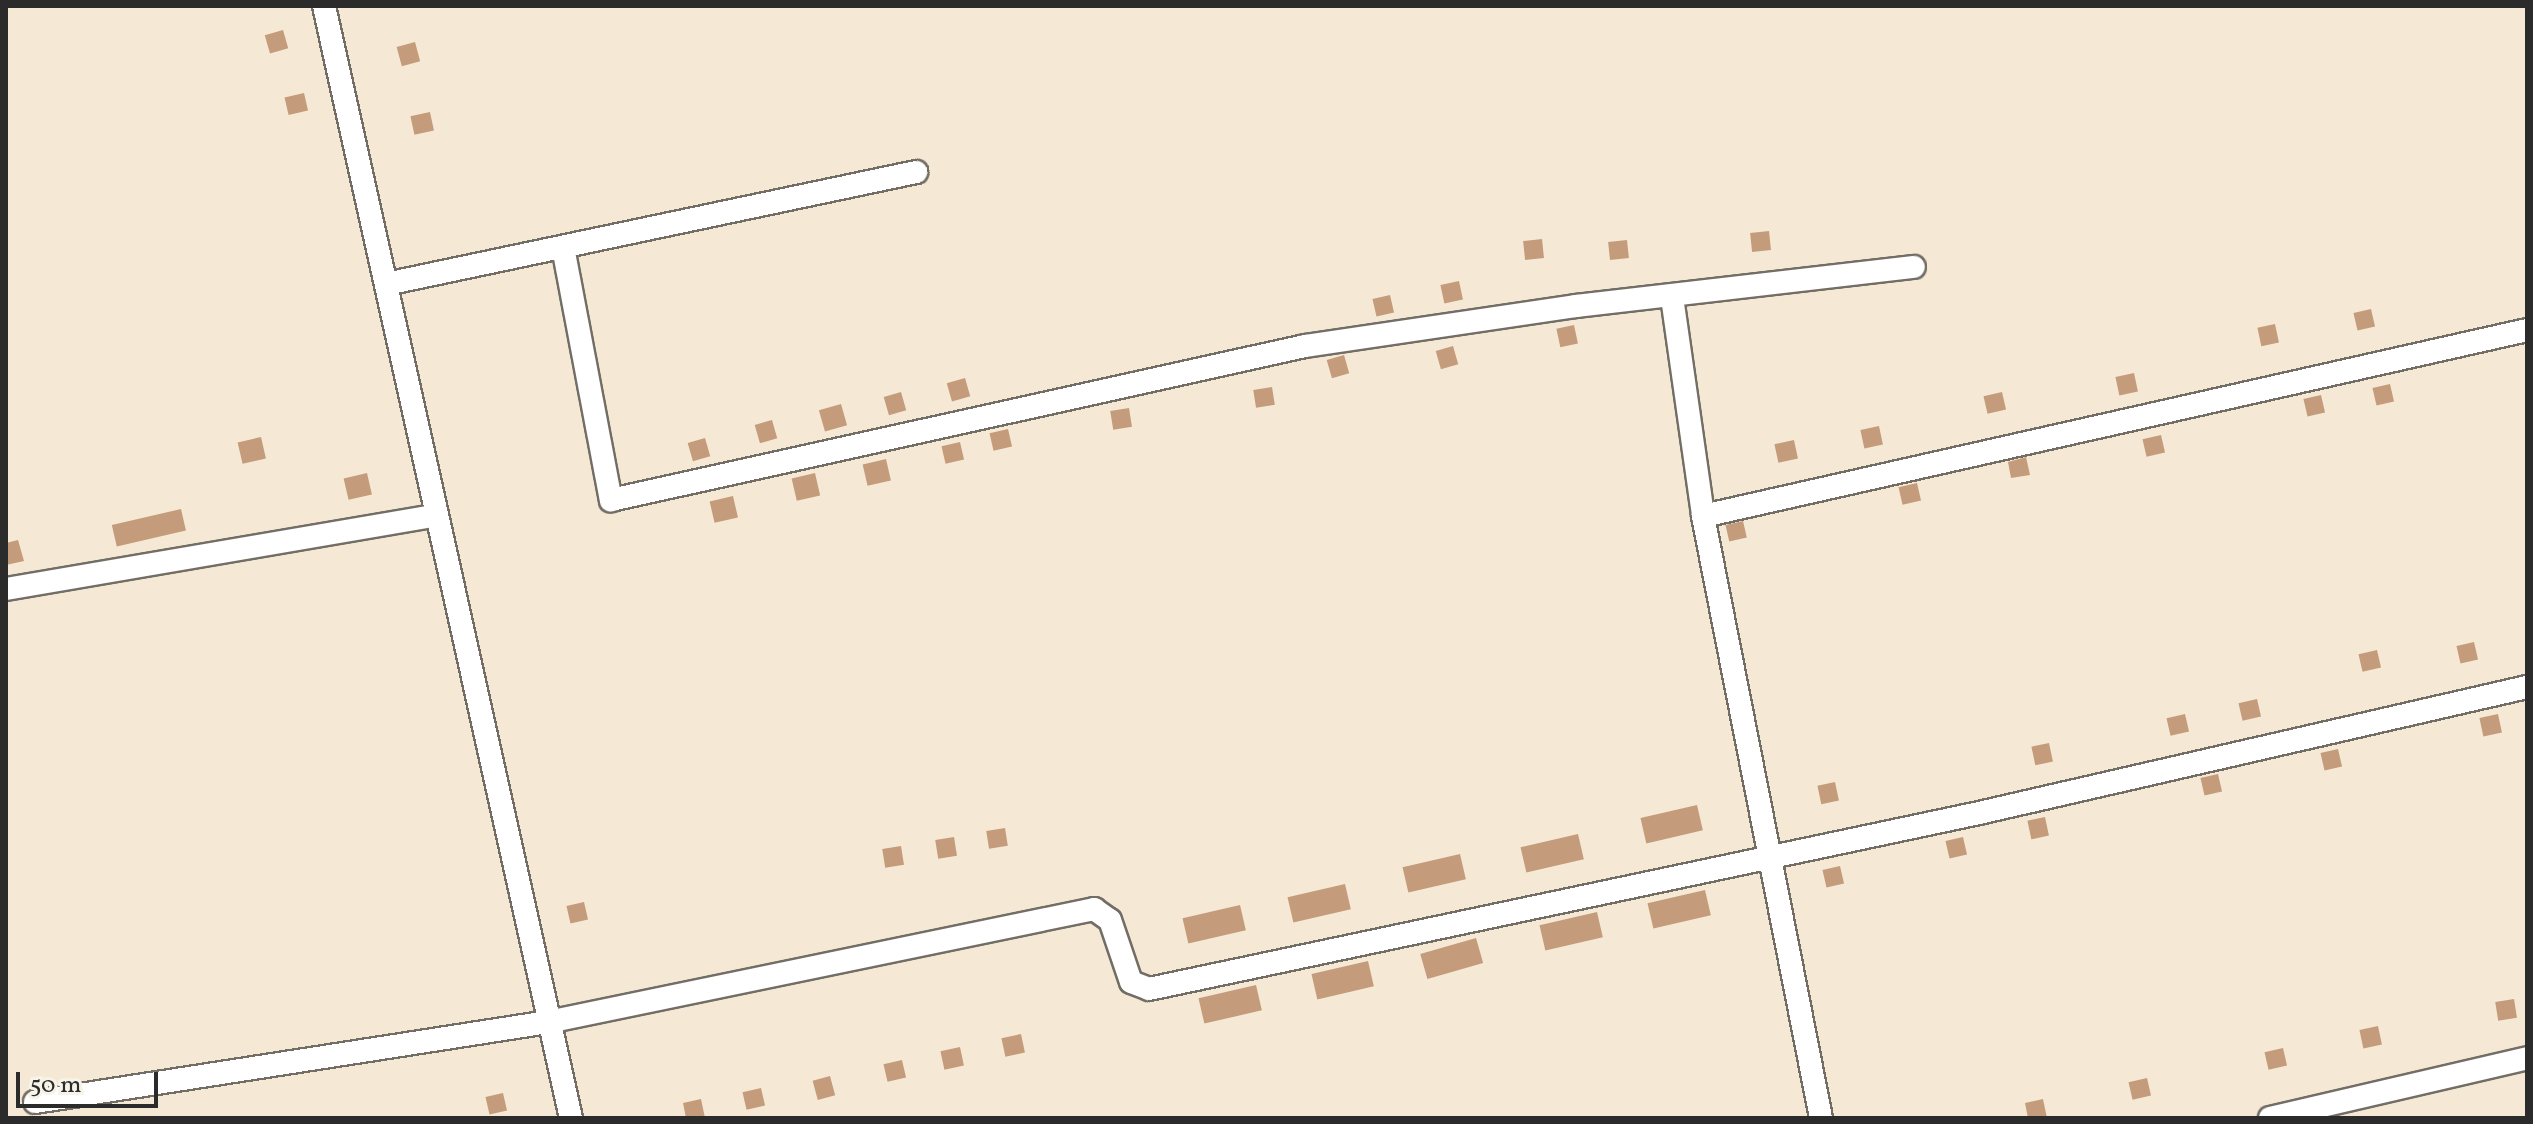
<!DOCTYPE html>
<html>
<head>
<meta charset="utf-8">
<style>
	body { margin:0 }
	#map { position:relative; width:2533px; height:1124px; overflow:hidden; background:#f5e9d5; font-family:Vollkorn,serif }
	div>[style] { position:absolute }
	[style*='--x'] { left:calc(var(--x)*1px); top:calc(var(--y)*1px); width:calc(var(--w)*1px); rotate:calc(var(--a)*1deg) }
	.building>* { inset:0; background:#c49c7c; transform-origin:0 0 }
	.roads { filter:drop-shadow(2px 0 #726e66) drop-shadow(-2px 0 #726e66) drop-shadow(0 2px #726e66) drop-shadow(0 -2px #726e66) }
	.street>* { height:22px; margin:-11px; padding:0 11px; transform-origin:11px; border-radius:11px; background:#fff }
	span { translate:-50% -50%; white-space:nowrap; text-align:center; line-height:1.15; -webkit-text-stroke:6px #f7f3e8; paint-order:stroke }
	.frame { position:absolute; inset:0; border:8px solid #2b2b2b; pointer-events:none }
	.scale { position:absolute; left:16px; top:1072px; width:142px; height:36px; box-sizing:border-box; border:4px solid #2b2b2b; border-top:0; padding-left:10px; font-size:24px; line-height:28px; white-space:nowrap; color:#2b2b2b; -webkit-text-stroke:6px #f7f3e8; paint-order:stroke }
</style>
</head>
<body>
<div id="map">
	<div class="building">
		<div style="left:283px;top:30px;width:19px;height:19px;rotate:74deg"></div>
		<div style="left:415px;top:42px;width:20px;height:19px;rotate:75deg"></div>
		<div style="left:304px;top:93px;width:18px;height:20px;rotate:77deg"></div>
		<div style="left:430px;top:112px;width:19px;height:20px;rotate:78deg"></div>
		<div style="left:1769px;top:231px;width:19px;height:19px;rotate:84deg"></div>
		<div style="left:1542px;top:239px;width:19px;height:19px;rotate:84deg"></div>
		<div style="left:1627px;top:240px;width:18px;height:19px;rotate:84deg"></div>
		<div style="left:1459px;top:281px;width:19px;height:19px;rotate:78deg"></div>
		<div style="left:1390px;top:295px;width:18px;height:18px;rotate:77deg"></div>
		<div style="left:2371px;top:309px;width:18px;height:18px;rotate:77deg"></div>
		<div style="left:2275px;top:324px;width:19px;height:18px;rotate:78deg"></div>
		<div style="left:1574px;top:325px;width:19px;height:18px;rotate:78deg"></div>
		<div style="left:1453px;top:346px;width:19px;height:18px;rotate:74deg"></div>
		<div style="left:1344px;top:355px;width:19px;height:18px;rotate:74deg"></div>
		<div style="left:2134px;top:373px;width:19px;height:19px;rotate:78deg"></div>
		<div style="left:965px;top:378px;width:19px;height:19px;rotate:74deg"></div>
		<div style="left:2390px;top:384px;width:18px;height:18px;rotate:77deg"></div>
		<div style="left:1272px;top:387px;width:18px;height:19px;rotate:81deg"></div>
		<div style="left:901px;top:392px;width:19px;height:18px;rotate:74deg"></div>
		<div style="left:2002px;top:392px;width:18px;height:19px;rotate:77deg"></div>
		<div style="left:2321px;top:395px;width:18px;height:18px;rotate:77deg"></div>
		<div style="left:841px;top:404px;width:22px;height:23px;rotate:74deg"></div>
		<div style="left:1129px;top:408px;width:19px;height:19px;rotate:81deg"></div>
		<div style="left:772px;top:420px;width:19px;height:18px;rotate:74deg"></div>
		<div style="left:1879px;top:426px;width:19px;height:19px;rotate:78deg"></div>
		<div style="left:1008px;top:429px;width:18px;height:19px;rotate:77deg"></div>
		<div style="left:2161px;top:435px;width:18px;height:19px;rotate:77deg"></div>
		<div style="left:261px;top:437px;width:22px;height:24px;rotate:77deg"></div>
		<div style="left:705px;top:438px;width:19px;height:18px;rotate:74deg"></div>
		<div style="left:1794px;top:440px;width:19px;height:20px;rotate:78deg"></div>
		<div style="left:960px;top:442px;width:18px;height:19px;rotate:77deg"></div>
		<div style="clip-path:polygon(2026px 457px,2030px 475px,2011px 478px,2008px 462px)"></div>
		<div style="left:886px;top:459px;width:22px;height:24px;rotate:77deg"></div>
		<div style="left:367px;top:473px;width:22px;height:24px;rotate:77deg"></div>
		<div style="left:815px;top:473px;width:23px;height:24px;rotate:77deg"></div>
		<div style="left:1917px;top:483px;width:18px;height:19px;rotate:77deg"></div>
		<div style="left:733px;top:496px;width:22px;height:24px;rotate:77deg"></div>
		<div style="left:181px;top:509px;width:22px;height:71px;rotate:77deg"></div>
		<div style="left:1743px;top:521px;width:17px;height:18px;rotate:77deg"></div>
		<div style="clip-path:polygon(18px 540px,24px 561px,6px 565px,6px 543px)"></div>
		<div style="left:2474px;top:642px;width:18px;height:18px;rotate:77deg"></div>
		<div style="left:2377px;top:650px;width:18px;height:19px;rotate:77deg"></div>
		<div style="left:2257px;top:699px;width:18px;height:19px;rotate:77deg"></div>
		<div style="left:2185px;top:714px;width:18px;height:19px;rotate:77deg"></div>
		<div style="left:2498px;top:714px;width:19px;height:19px;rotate:78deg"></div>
		<div style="left:2049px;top:743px;width:19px;height:18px;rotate:78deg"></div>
		<div style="left:2338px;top:749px;width:18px;height:18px;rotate:77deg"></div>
		<div style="left:2218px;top:774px;width:18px;height:18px;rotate:77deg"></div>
		<div style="left:1835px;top:782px;width:19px;height:18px;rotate:78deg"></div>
		<div style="left:1697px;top:805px;width:26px;height:58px;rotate:77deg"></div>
		<div style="left:2045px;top:817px;width:19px;height:18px;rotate:78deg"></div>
		<div style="left:1005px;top:828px;width:18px;height:19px;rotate:81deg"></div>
		<div style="left:1578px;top:834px;width:26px;height:59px;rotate:77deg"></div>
		<div style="left:954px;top:837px;width:19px;height:19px;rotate:81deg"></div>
		<div style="left:1963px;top:837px;width:18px;height:18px;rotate:77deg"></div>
		<div style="left:901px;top:846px;width:19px;height:19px;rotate:81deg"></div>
		<div style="left:1460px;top:854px;width:26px;height:59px;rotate:77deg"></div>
		<div style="left:1840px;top:866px;width:18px;height:18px;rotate:77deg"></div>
		<div style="left:1345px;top:884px;width:26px;height:59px;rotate:77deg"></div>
		<div style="left:1705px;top:890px;width:26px;height:59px;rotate:77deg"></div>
		<div style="left:584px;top:902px;width:18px;height:18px;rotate:77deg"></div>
		<div style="left:1240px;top:905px;width:26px;height:59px;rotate:77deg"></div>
		<div style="left:1597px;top:912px;width:26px;height:59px;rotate:77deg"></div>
		<div style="left:1476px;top:938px;width:26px;height:58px;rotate:74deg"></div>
		<div style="left:1368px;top:961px;width:26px;height:58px;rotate:77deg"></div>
		<div style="left:1256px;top:985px;width:26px;height:59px;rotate:77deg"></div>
		<div style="left:2514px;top:999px;width:19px;height:19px;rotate:81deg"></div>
		<div style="left:2378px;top:1026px;width:19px;height:19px;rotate:78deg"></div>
		<div style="left:1021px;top:1034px;width:19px;height:20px;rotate:78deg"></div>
		<div style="left:960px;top:1047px;width:19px;height:20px;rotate:78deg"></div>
		<div style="left:2283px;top:1048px;width:18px;height:19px;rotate:77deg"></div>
		<div style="left:902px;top:1060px;width:18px;height:19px;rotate:77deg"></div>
		<div style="left:830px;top:1076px;width:20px;height:18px;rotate:75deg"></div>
		<div style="left:2147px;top:1078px;width:18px;height:19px;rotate:77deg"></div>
		<div style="left:761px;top:1088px;width:18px;height:19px;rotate:77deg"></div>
		<div style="left:503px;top:1093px;width:18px;height:18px;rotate:77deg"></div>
		<div style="clip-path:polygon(701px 1099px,705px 1118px,686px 1118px,683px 1103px)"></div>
		<div style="clip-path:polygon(2043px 1099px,2047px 1118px,2028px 1118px,2025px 1103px)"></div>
	</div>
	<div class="roads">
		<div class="street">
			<div style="--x:324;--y:6;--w:1139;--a:77.48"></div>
			<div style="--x:563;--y:247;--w:258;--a:79.3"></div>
			<div style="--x:611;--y:500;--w:711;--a:-12.51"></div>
			<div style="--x:1305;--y:346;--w:274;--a:-8.4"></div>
			<div style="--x:1576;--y:306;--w:340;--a:-6.6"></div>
			<div style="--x:386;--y:284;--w:542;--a:-11.93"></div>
			<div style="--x:1672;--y:297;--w:221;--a:81.9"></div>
			<div style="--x:1703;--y:516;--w:613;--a:78.91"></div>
			<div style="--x:1703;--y:516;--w:845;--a:-12.72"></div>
			<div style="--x:6;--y:589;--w:437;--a:-9.7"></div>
			<div style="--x:35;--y:1102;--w:519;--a:-8.86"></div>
			<div style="--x:548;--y:1022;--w:558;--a:-11.69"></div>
			<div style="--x:1094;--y:909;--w:19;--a:35"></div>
			<div style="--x:1110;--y:920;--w:65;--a:71.3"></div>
			<div style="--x:1131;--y:982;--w:19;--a:21"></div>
			<div style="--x:1149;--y:989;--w:848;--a:-11.97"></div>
			<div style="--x:1979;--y:813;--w:562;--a:-12.95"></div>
			<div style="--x:2270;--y:1118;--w:264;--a:-13.1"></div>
		</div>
	</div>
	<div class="frame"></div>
	<div class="scale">50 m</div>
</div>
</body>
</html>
